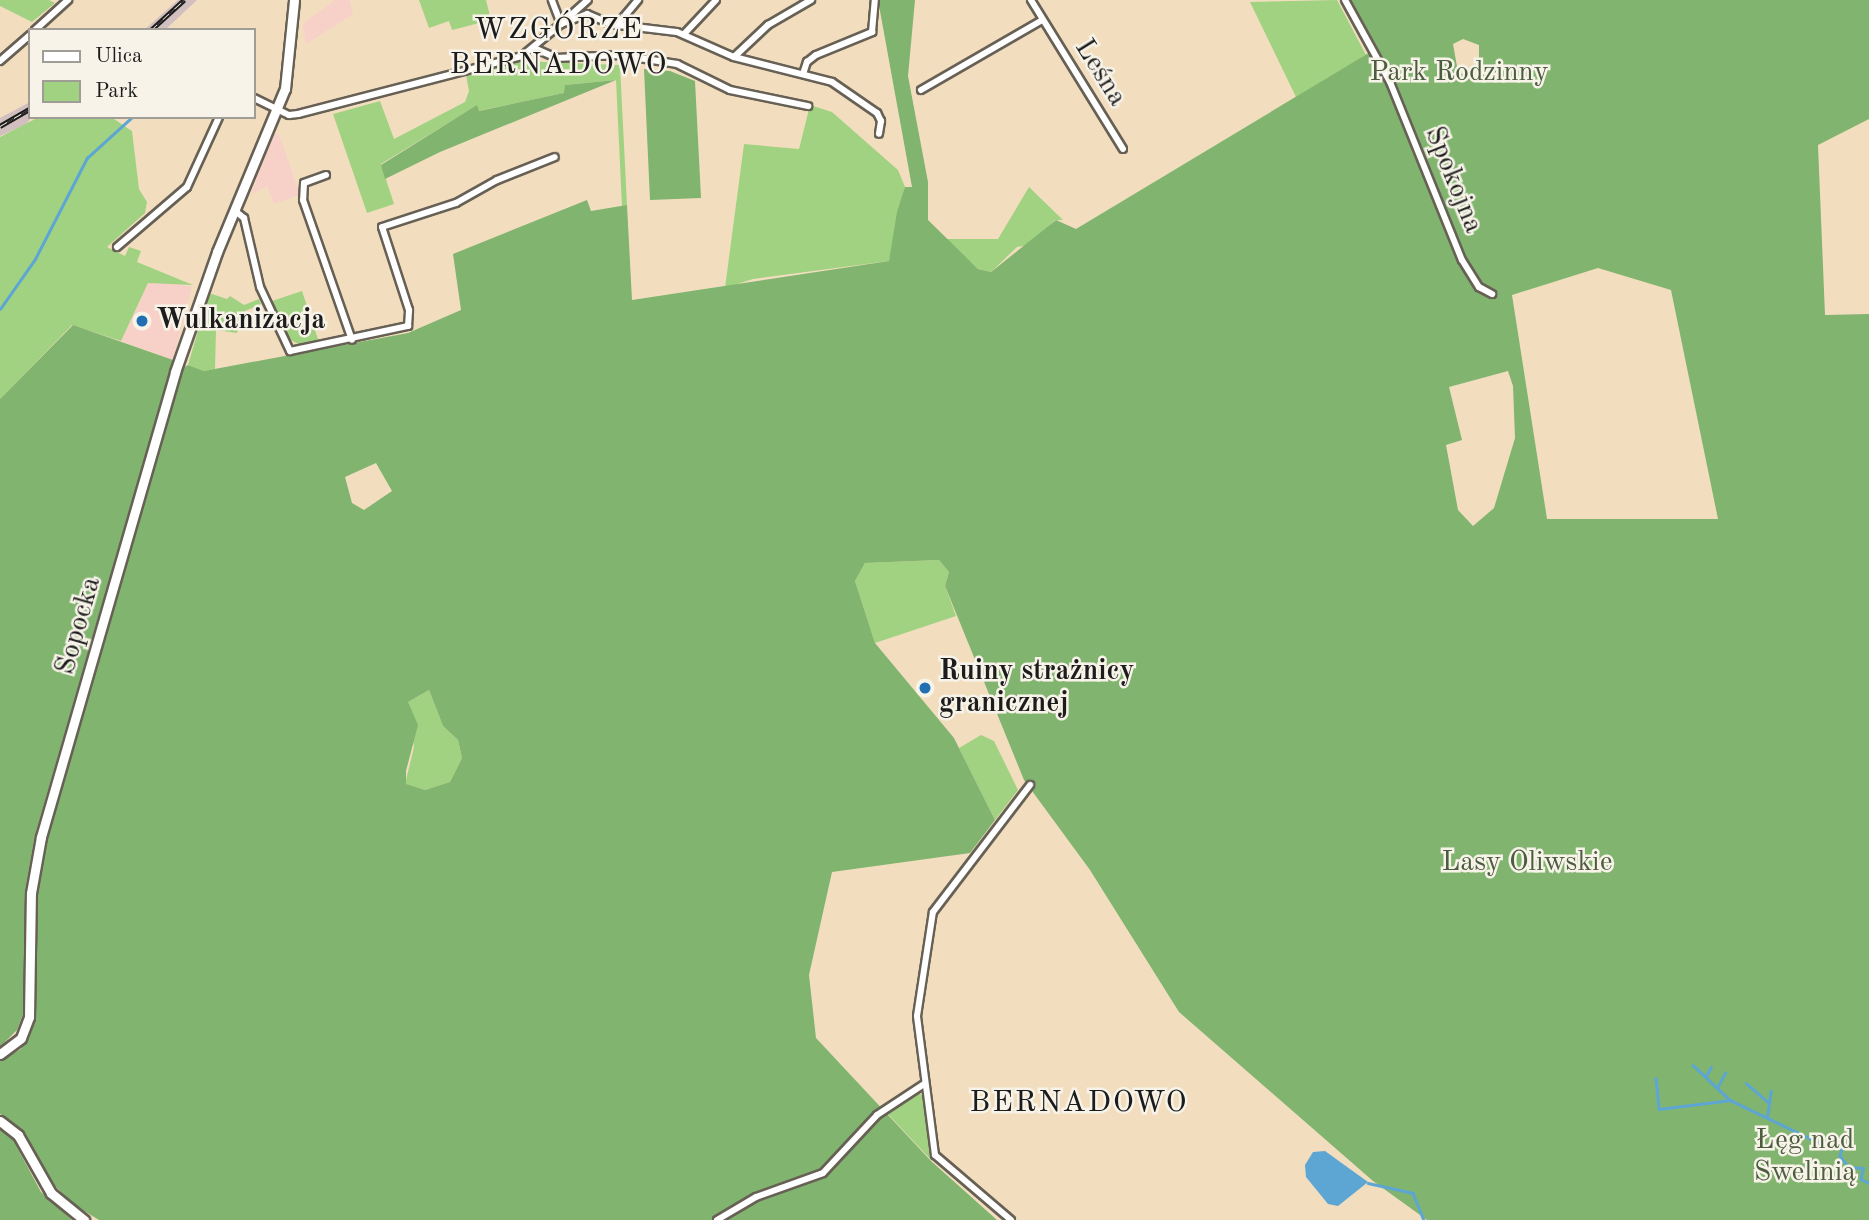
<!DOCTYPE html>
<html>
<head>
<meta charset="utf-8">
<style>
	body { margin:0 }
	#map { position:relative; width:1869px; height:1220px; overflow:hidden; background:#f2debf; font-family:"Old Standard TT",serif }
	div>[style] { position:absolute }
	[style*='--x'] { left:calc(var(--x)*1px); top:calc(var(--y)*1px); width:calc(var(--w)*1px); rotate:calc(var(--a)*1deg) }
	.built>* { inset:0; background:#f7d1c8 }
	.industrial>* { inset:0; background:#d2bfc0 }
	.green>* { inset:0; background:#a1d281 }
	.forest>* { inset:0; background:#80b46f }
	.water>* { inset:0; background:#5da6d4 }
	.stream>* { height:2.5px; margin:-1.25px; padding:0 1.25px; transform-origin:1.25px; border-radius:1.25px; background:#5da6d4 }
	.roads { filter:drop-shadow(2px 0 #676055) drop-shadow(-2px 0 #676055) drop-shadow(0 2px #676055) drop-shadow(0 -2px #676055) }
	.street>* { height:6px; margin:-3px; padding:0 3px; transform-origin:3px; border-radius:3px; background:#fff }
	.secondary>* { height:9px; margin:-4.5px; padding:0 4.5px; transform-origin:4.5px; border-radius:4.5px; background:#fff }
	.rail>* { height:5px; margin-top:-2.5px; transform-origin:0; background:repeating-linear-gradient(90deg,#f7f3e8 0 8px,#1c1c1c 0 16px); box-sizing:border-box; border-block:2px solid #1c1c1c }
	.dots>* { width:19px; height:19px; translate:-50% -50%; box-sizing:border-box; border:4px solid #f7f3e8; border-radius:50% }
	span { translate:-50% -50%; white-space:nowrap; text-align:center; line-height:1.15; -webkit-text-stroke:5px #f7f3e8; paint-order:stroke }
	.street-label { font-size:28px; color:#1c1c1c }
	.park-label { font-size:28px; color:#4b5c3f }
	.poi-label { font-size:28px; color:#1c1c1c; font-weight:700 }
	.left { translate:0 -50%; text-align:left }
	.neighbourhood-label { font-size:30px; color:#1c1c1c; letter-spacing:2px }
	.legend { position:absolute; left:28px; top:28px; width:228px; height:91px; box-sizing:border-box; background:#f7f3e8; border:2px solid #9f9d96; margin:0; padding:9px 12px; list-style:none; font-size:21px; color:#1c1c1c }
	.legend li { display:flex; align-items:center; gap:14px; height:35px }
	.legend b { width:35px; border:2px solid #9f9d96 }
</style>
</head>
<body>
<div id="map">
	<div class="built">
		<div style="clip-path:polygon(335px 0,350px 0,353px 14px,306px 44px,303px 24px)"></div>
		<div style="clip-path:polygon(272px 134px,279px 134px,300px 195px,274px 204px,267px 186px,251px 195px)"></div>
		<div style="clip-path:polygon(168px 281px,192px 287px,173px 360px,121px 341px,148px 283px)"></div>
	</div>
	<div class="industrial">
		<div style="clip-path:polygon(178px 0,197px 0,165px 30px,144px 30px)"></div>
		<div style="clip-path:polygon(30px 102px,31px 117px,27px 124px,0 136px,0 118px)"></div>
	</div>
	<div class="green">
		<div style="clip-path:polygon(0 0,49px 0,55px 3px,32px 22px,0 6px)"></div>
		<div style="clip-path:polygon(419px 0,486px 0,491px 20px,452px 30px,449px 21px,429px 28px)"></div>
		<div style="clip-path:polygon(1337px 0,1366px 55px,1296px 97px,1250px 2px)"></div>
		<div style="clip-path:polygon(519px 61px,620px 65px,627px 205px,622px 206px,616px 80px,565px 85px,565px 93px,478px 111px,476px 106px,381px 164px,394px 204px,367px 213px,333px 114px,380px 101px,394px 139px,465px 102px,469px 91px,466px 75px)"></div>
		<div style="clip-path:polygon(810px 105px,832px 112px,898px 170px,905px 187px,889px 261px,753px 279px,725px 288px,744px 144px,799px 149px)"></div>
		<div style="clip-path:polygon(39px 117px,111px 117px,132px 131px,139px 189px,147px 202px,145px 213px,107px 247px,125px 256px,129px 247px,141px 251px,137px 262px,193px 285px,148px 283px,121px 341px,72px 325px,0 399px,0 137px)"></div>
		<div style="clip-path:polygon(1029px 187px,1063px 220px,1055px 220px,1029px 245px,1017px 247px,991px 272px,978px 269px,946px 239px,998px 239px)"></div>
		<div style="clip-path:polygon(302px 291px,319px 342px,300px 345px,289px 339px,272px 301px)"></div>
		<div style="clip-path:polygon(209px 293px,227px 299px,230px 296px,244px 305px,259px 299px,261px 304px,245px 311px,237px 333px,216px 330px,215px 369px,204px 371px,188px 365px)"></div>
		<div style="clip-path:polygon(939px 560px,949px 572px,945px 586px,956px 616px,875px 643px,855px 581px,865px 563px)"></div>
		<div style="clip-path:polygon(429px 690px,443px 726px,458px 740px,462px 758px,450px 782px,425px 790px,405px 784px,414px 747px,408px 702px)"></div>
		<div style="clip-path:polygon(981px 735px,994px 741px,1018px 790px,995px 820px,959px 748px)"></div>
		<div style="clip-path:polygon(916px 1092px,922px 1095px,932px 1161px,885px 1111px)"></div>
	</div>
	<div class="forest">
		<div style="clip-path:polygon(evenodd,878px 0,915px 0,908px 76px,928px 182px,928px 220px,978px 269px,991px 272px,1056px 220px,1076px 229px,1377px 48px,1350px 0,1869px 0,1869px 119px,1818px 145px,1825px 315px,1869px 314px,1869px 1220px,1427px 1220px,1373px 1181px,1179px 1012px,1090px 870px,1024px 780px,945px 586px,949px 572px,939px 560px,865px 563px,855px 581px,875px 643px,954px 738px,995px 820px,970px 853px,832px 872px,809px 975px,816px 1038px,931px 1161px,997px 1220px,99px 1220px,73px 1204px,51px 1182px,25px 1133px,0 1114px,0 1061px,21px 1049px,35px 1018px,36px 893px,43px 850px,183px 368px,188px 365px,204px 371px,408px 333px,461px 310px,453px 254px,587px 200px,591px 211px,627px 205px,632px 300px,889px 261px,897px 212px,905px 187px,912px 187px,878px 0,1463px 39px,1479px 45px,1479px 75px,1475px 79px,1458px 72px,1453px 44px,1463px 39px,878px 0,1598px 268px,1671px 290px,1718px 519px,1547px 519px,1512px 295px,1598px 268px,878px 0,1508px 371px,1513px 386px,1515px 438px,1494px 508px,1473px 526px,1458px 510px,1446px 445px,1462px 440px,1449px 387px,1508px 371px,878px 0,376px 463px,392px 491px,364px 510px,352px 503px,345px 477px,376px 463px,878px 0,429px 690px,443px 726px,458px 740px,462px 758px,450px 782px,425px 790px,406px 784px,406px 771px,418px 725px,408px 702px,429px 690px)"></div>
		<div style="clip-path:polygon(644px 69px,670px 71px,695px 81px,701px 198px,650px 200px)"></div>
		<div style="clip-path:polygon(616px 80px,440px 152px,385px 179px,381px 165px,477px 105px,479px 111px,564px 93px,565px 85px)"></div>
		<div style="clip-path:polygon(73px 325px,173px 360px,35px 835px,25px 892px,24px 1012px,17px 1030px,0 1047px,0 399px)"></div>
		<div style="clip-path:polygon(0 1128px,13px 1140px,41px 1192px,72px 1220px,0 1220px)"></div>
	</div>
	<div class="water">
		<div style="clip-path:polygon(1325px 1151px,1368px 1182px,1338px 1206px,1328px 1204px,1306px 1177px,1305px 1165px,1313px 1152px)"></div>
	</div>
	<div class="stream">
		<div style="--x:0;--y:309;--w:61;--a:-55"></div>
		<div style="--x:35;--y:259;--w:114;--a:-62.8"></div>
		<div style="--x:87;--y:158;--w:61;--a:-42.3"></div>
		<div style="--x:1693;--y:1065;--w:51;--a:43.4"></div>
		<div style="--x:1730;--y:1100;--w:106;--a:25.6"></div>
		<div style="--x:1826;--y:1146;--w:10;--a:-61"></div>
		<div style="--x:1831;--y:1137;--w:5;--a:11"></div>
		<div style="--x:1836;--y:1138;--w:9;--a:41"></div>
		<div style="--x:1843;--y:1144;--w:12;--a:104"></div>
		<div style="--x:1840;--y:1156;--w:14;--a:51"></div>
		<div style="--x:1849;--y:1167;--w:14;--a:4"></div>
		<div style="--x:1863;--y:1168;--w:11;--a:100"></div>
		<div style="--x:1861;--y:1179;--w:9;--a:27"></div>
		<div style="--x:1706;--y:1076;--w:10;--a:-61"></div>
		<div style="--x:1656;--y:1078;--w:31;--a:84"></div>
		<div style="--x:1659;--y:1109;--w:72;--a:-7.2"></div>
		<div style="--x:1746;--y:1083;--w:30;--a:41"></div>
		<div style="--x:1717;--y:1088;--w:17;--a:-62"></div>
		<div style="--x:1767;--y:1118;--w:27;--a:-82"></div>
		<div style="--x:1368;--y:1183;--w:46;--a:12.5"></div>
		<div style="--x:1413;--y:1193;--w:29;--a:68"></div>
	</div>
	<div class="roads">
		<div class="street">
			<div style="--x:1031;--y:0;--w:175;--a:58.3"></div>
			<div style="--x:1345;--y:0;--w:94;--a:61.2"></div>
			<div style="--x:1390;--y:82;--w:192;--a:68"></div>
			<div style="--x:1462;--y:260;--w:32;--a:58"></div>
			<div style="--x:1479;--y:287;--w:15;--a:28"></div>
			<div style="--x:561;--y:24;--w:28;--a:-21"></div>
			<div style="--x:587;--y:14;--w:25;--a:23"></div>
			<div style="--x:610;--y:24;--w:67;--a:6.8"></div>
			<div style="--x:677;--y:32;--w:62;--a:23.7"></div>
			<div style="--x:734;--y:57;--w:101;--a:14.3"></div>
			<div style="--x:832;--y:82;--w:55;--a:34.6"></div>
			<div style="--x:877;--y:113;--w:9;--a:63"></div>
			<div style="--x:881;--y:121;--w:13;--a:99"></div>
			<div style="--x:561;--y:24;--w:36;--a:-42"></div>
			<div style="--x:617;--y:25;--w:33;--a:-50"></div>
			<div style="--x:35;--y:30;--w:45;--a:-42.3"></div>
			<div style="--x:685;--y:33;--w:45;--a:-46.8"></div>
			<div style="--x:534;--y:48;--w:24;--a:24"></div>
			<div style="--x:556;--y:58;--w:64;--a:-2.7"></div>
			<div style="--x:620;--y:55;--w:58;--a:9"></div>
			<div style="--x:677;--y:64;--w:59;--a:26.1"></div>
			<div style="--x:730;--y:90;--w:80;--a:11.6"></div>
			<div style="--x:734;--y:57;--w:47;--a:-43.3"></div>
			<div style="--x:768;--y:25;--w:50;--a:-30.2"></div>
			<div style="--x:0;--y:61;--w:40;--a:-41"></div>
			<div style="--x:803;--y:74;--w:13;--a:-72"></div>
			<div style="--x:807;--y:62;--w:11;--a:-38"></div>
			<div style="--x:816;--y:55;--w:61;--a:-22.3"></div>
			<div style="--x:872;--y:32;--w:32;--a:-85"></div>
			<div style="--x:921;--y:90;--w:140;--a:-30"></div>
			<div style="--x:254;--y:98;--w:39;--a:26"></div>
			<div style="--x:289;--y:115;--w:9;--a:-6"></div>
			<div style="--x:298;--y:114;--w:231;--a:-14.5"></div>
			<div style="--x:522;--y:56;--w:50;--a:-39.4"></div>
			<div style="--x:561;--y:24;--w:26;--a:-111"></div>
			<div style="--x:326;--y:175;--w:23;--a:160"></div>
			<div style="--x:304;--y:183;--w:17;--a:93"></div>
			<div style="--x:303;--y:200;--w:148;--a:70.7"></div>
			<div style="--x:234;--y:210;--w:13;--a:39"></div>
			<div style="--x:244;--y:218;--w:71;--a:76.9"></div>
			<div style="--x:260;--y:287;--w:71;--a:64.9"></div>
			<div style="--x:290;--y:351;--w:121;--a:-12"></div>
			<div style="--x:408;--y:326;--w:16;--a:-86"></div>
			<div style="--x:409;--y:310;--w:87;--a:-108"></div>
			<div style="--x:382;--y:227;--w:78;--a:-18"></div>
			<div style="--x:456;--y:203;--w:47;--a:-29.3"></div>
			<div style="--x:497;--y:180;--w:62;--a:-21.6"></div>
			<div style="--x:117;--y:247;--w:92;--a:-40.6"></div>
			<div style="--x:187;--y:187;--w:77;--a:-65.4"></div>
			<div style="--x:717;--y:1220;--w:45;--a:-30.5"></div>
			<div style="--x:756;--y:1197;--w:71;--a:-19.7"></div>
			<div style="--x:823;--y:1173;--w:79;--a:-47"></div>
			<div style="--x:877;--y:1115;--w:56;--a:-33.4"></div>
			<div style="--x:1011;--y:1220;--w:100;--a:-139.5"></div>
			<div style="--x:935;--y:1155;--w:140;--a:-97.4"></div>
			<div style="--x:917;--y:1016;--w:105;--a:-81.3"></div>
			<div style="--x:933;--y:912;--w:160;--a:-52.6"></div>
		</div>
		<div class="secondary">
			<div style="--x:0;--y:1054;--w:26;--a:-37"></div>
			<div style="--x:21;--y:1038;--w:22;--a:-69"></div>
			<div style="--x:29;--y:1017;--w:124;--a:-89.1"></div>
			<div style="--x:31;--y:893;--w:57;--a:-79.9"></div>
			<div style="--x:41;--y:837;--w:484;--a:-73.9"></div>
			<div style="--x:175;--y:372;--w:127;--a:-70.7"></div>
			<div style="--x:217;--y:252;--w:177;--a:-67.4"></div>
			<div style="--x:285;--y:89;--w:89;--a:-84.2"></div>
			<div style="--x:0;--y:1121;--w:23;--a:38"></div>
			<div style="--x:18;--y:1135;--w:67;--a:60.4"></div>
			<div style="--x:51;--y:1193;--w:43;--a:39.3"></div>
		</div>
	</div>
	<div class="rail">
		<div style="--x:151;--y:30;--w:45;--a:-42.3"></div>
		<div style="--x:0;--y:126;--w:34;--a:-30"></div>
	</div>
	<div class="dots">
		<div style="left:142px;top:321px;background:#1f6fb2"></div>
		<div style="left:925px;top:688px;background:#1f6fb2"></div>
	</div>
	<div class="street-label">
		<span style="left:1100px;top:73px;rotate:58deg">Leśna</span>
		<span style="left:1453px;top:180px;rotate:68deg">Spokojna</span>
		<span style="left:79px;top:626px;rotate:-74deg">Sopocka</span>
	</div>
	<div class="park-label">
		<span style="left:1459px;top:73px">Park Rodzinny</span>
		<span style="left:1527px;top:863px">Lasy Oliwskie</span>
		<span style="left:1805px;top:1157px">Łęg nad<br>Swelinią</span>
	</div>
	<div class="poi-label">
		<span class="left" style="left:156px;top:321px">Wulkanizacja</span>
		<span class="left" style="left:939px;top:688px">Ruiny strażnicy<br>granicznej</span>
	</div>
	<div class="neighbourhood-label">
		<span style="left:559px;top:47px">WZGÓRZE<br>BERNADOWO</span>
		<span style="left:1079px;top:1103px">BERNADOWO</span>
	</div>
	<ul class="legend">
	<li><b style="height:9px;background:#fff"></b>Ulica</li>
	<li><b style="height:19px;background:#a1d281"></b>Park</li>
	</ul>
</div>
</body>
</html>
